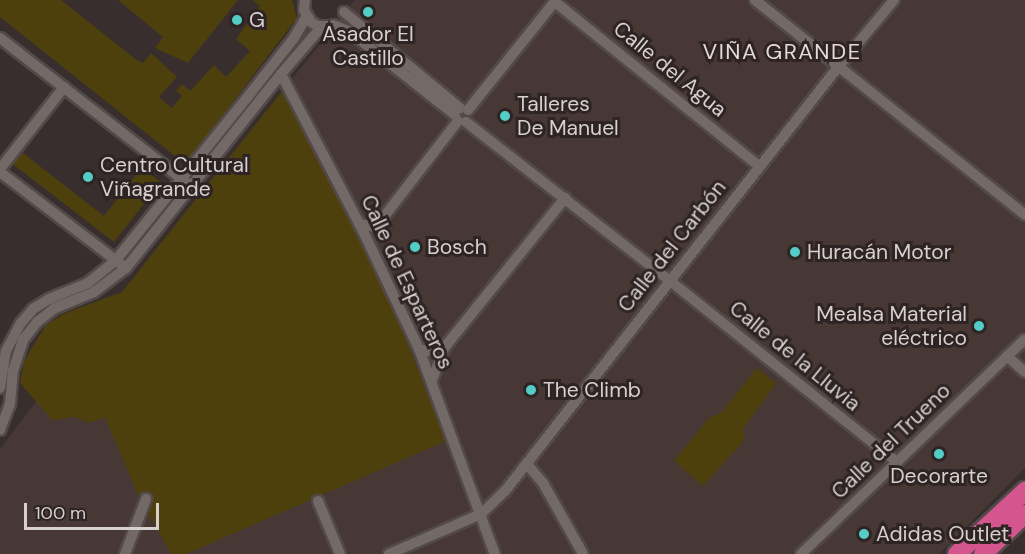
<!DOCTYPE html>
<html>
<head>
<meta charset="utf-8">
<style>
	body { margin:0 }
	#map { position:relative; width:1025px; height:554px; overflow:hidden; background:#372e2d; font-family:"DM Sans",sans-serif }
	div>[style] { position:absolute }
	[style*='--x'] { left:calc(var(--x)*1px); top:calc(var(--y)*1px); width:calc(var(--w)*1px); rotate:calc(var(--a)*1deg) }
	.built>* { inset:0; background:#473835 }
	.green>* { inset:0; background:#4e400d }
	.roads { filter:drop-shadow(2px 0 #524a49) drop-shadow(-2px 0 #524a49) drop-shadow(0 2px #524a49) drop-shadow(0 -2px #524a49) }
	.street>* { height:10px; margin:-5px; padding:0 5px; transform-origin:5px; border-radius:5px; background:#736967 }
	.highway>* { height:18px; margin:-9px; padding:0 9px; transform-origin:9px; border-radius:9px; background:#d4568e }
	.dots>* { width:16px; height:16px; translate:-50% -50%; box-sizing:border-box; border:3px solid #2d2423; border-radius:50% }
	span { translate:-50% -50%; white-space:nowrap; text-align:center; line-height:1.15; -webkit-text-stroke:6px #2d2423; paint-order:stroke }
	.poi-label { font-size:21px; color:#d6d0cf }
	.left { translate:0 -50%; text-align:left }
	.right { translate:-100% -50%; text-align:right }
	.street-label { font-size:21px; color:#d6d0cf }
	.neighbourhood-label { font-size:22px; color:#e5dad8; letter-spacing:1.5px }
	.scale { position:absolute; left:24px; top:503px; width:135px; height:27px; box-sizing:border-box; border:3px solid #d6d0cf; border-top:0; padding-left:8px; font-size:18px; line-height:21px; white-space:nowrap; color:#d6d0cf; -webkit-text-stroke:4px #2d2423; paint-order:stroke }
</style>
</head>
<body>
<div id="map">
	<div class="built">
		<div style="clip-path:polygon(355px 0,1025px 0,1025px 468px,939px 554px,0 554px,0 449px,58px 373px)"></div>
	</div>
	<div class="green">
		<div style="clip-path:polygon(0 0,61px 0,138px 61px,143px 63px,151px 53px,177px 77px,159px 97px,172px 108px,182px 96px,176px 91px,182px 84px,190px 91px,214px 65px,226px 77px,250px 51px,236px 39px,260px 6px,253px 0,292px 0,297px 18px,189px 160px,180px 160px,0 17px)"></div>
		<div style="clip-path:polygon(118px 0,238px 0,188px 63px,155px 48px,163px 37px)"></div>
		<div style="clip-path:polygon(283px 90px,386px 288px,446px 441px,186px 554px,171px 554px,138px 495px,105px 417px,90px 423px,74px 417px,52px 420px,20px 383px,24px 361px,46px 325px,63px 314px,122px 292px)"></div>
		<div style="clip-path:polygon(19px 150px,104px 216px,141px 168px,161px 182px,114px 242px,10px 162px)"></div>
		<div style="clip-path:polygon(757px 368px,776px 383px,743px 429px,745px 439px,703px 486px,674px 461px,709px 418px,722px 412px)"></div>
	</div>
	<div class="roads">
		<div class="street">
			<div style="--x:305;--y:0;--w:10;--a:96"></div>
			<div style="--x:304;--y:10;--w:14;--a:60"></div>
			<div style="--x:311;--y:22;--w:8;--a:30"></div>
			<div style="--x:318;--y:26;--w:11;--a:0"></div>
			<div style="--x:755;--y:0;--w:345;--a:38.5"></div>
			<div style="--x:555;--y:2;--w:263;--a:38.8"></div>
			<div style="--x:344;--y:12;--w:151;--a:39.6"></div>
			<div style="--x:333;--y:25;--w:17;--a:21"></div>
			<div style="--x:349;--y:31;--w:135;--a:38.4"></div>
			<div style="--x:0;--y:38;--w:237;--a:37.8"></div>
			<div style="--x:281;--y:74;--w:177;--a:62.4"></div>
			<div style="--x:363;--y:231;--w:131;--a:64.6"></div>
			<div style="--x:419;--y:349;--w:219;--a:69.7"></div>
			<div style="--x:468;--y:110;--w:141;--a:-51.3"></div>
			<div style="--x:466;--y:122;--w:257;--a:37.9"></div>
			<div style="--x:669;--y:280;--w:292;--a:38.6"></div>
			<div style="--x:0;--y:169;--w:104;--a:-52"></div>
			<div style="--x:0;--y:172;--w:153;--a:37.3"></div>
			<div style="--x:359;--y:224;--w:17;--a:10"></div>
			<div style="--x:376;--y:227;--w:134;--a:-52.3"></div>
			<div style="--x:419;--y:349;--w:8;--a:14"></div>
			<div style="--x:427;--y:351;--w:17;--a:-10"></div>
			<div style="--x:444;--y:348;--w:193;--a:-51.1"></div>
			<div style="--x:1007;--y:356;--w:24;--a:42"></div>
			<div style="--x:432;--y:380;--w:34;--a:-69"></div>
			<div style="--x:0;--y:388;--w:37;--a:-81"></div>
			<div style="--x:6;--y:351;--w:32;--a:-62"></div>
			<div style="--x:21;--y:323;--w:18;--a:-49"></div>
			<div style="--x:33;--y:309;--w:19;--a:-32"></div>
			<div style="--x:49;--y:299;--w:42;--a:-22.3"></div>
			<div style="--x:88;--y:283;--w:36;--a:-39"></div>
			<div style="--x:116;--y:260;--w:218;--a:-51.1"></div>
			<div style="--x:253;--y:90;--w:66;--a:-51.7"></div>
			<div style="--x:294;--y:38;--w:24;--a:-60"></div>
			<div style="--x:0;--y:430;--w:28;--a:-69"></div>
			<div style="--x:10;--y:404;--w:33;--a:-85"></div>
			<div style="--x:13;--y:371;--w:33;--a:-72"></div>
			<div style="--x:23;--y:340;--w:23;--a:-52"></div>
			<div style="--x:37;--y:322;--w:23;--a:-38"></div>
			<div style="--x:55;--y:308;--w:42;--a:-22.3"></div>
			<div style="--x:94;--y:292;--w:40;--a:-37"></div>
			<div style="--x:126;--y:268;--w:248;--a:-51.4"></div>
			<div style="--x:281;--y:74;--w:57;--a:-49.3"></div>
			<div style="--x:318;--y:31;--w:8;--a:-30"></div>
			<div style="--x:527;--y:464;--w:25;--a:50"></div>
			<div style="--x:543;--y:483;--w:81;--a:60.6"></div>
			<div style="--x:318;--y:501;--w:57;--a:67.5"></div>
			<div style="--x:125;--y:554;--w:59;--a:-69.1"></div>
			<div style="--x:389;--y:554;--w:100;--a:-23.5"></div>
			<div style="--x:481;--y:514;--w:33;--a:-44"></div>
			<div style="--x:505;--y:491;--w:541;--a:-51.84"></div>
			<div style="--x:839;--y:66;--w:86;--a:-50.2"></div>
			<div style="--x:801;--y:554;--w:310;--a:-43.8"></div>
		</div>
		<div class="highway">
			<div style="--x:957;--y:554;--w:93;--a:-42.8"></div>
			<div style="--x:983;--y:554;--w:58;--a:-43.6"></div>
		</div>
	</div>
	<div class="dots">
		<div style="left:368px;top:12px;background:#54cdc7"></div>
		<div style="left:237px;top:20px;background:#54cdc7"></div>
		<div style="left:505px;top:116px;background:#54cdc7"></div>
		<div style="left:88px;top:177px;background:#54cdc7"></div>
		<div style="left:415px;top:247px;background:#54cdc7"></div>
		<div style="left:795px;top:252px;background:#54cdc7"></div>
		<div style="left:979px;top:326px;background:#54cdc7"></div>
		<div style="left:531px;top:390px;background:#54cdc7"></div>
		<div style="left:939px;top:454px;background:#54cdc7"></div>
		<div style="left:864px;top:534px;background:#54cdc7"></div>
	</div>
	<div class="poi-label">
		<span class="left" style="left:249px;top:20px">G</span>
		<span style="left:368px;top:46px">Asador El<br>Castillo</span>
		<span class="left" style="left:517px;top:116px">Talleres<br>De Manuel</span>
		<span class="left" style="left:100px;top:177px">Centro Cultural<br>Viñagrande</span>
		<span class="left" style="left:427px;top:247px">Bosch</span>
		<span class="left" style="left:807px;top:252px">Huracán Motor</span>
		<span class="right" style="left:967px;top:326px">Mealsa Material<br>eléctrico</span>
		<span class="left" style="left:543px;top:390px">The Climb</span>
		<span style="left:939px;top:476px">Decorarte</span>
		<span class="left" style="left:876px;top:534px">Adidas Outlet</span>
	</div>
	<div class="street-label">
		<span style="left:670px;top:69px;rotate:39deg">Calle del Agua</span>
		<span style="left:672px;top:246px;rotate:-52deg">Calle del Carbón</span>
		<span style="left:407px;top:282px;rotate:65deg">Calle de Esparteros</span>
		<span style="left:795px;top:356px;rotate:39deg">Calle de la Lluvia</span>
		<span style="left:891px;top:441px;rotate:-44deg">Calle del Trueno</span>
	</div>
	<div class="neighbourhood-label">
		<span style="left:782px;top:52px">VIÑA GRANDE</span>
	</div>
	<div class="scale">100 m</div>
</div>
</body>
</html>
